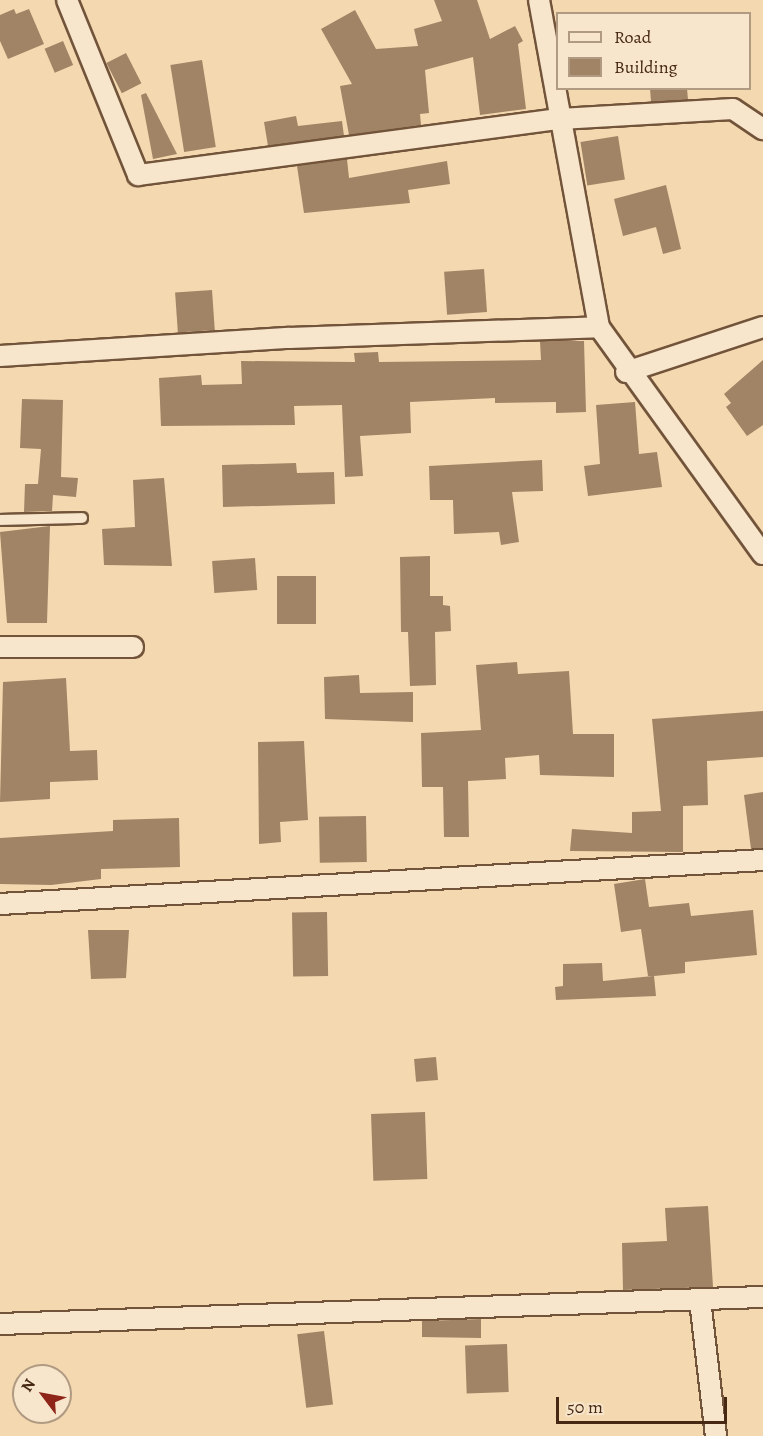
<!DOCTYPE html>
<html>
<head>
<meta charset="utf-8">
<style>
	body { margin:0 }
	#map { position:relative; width:763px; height:1436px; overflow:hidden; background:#f3d8b0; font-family:Alegreya,serif }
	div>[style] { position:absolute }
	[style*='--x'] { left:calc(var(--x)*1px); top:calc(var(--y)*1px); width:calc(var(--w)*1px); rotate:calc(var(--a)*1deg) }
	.building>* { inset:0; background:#a08465; transform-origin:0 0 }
	.roads { filter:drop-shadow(2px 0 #72543a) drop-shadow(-2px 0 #72543a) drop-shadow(0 2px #72543a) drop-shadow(0 -2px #72543a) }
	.lane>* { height:10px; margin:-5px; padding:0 5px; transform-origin:5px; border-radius:5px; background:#f7e6cc }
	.street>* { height:20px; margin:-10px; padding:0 10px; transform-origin:10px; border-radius:10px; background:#f7e6cc }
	span { translate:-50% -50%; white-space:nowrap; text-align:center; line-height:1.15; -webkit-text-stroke:5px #f7e6cc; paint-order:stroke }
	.legend { position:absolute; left:556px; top:12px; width:195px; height:78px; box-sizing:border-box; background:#f7e6cc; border:2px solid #b19a82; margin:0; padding:8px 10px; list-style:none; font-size:18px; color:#472813 }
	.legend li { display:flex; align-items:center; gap:12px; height:30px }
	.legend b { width:30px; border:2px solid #b19a82 }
	.north { position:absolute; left:12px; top:1364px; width:60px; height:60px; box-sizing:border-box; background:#f7e6cc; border:2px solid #b19a82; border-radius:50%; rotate:302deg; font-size:16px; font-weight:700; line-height:24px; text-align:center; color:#472813 }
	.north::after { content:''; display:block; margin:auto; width:21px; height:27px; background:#8f2418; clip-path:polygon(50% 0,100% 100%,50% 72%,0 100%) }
	.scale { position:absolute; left:556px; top:1397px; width:171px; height:27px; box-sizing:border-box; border:3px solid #472813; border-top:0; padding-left:8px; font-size:18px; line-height:21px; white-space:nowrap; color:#472813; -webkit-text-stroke:4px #f7e6cc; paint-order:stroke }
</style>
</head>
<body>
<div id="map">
	<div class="building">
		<div style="clip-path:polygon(434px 0,477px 0,490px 39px,515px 26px,523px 41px,518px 44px,526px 109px,480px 115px,473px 57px,425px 70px,429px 113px,420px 114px,421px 125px,349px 135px,340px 86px,352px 84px,321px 29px,355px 10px,376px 49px,418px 46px,414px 29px,442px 21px)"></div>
		<div style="clip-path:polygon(14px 9px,16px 14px,29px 9px,44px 44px,8px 59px,0 41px,0 15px)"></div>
		<div style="left:63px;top:41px;width:26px;height:20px;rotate:67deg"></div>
		<div style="left:126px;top:53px;width:34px;height:22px;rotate:63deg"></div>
		<div style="left:202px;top:60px;width:88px;height:32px;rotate:81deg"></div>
		<div style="clip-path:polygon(650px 88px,687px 88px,688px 100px,651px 102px)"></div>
		<div style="clip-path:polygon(146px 93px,177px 154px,153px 159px,141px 95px)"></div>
		<div style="clip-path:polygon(296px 116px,298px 126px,342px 121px,344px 136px,268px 146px,264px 122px)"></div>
		<div style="left:618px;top:136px;width:44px;height:38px;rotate:81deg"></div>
		<div style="clip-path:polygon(347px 159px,349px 178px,447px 161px,450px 184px,408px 190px,410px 203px,304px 213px,297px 166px)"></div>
		<div style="clip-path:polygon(666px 185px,681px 249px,663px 254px,656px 227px,623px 236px,614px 199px)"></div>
		<div style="left:484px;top:269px;width:43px;height:40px;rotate:86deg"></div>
		<div style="left:212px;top:290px;width:40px;height:37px;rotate:86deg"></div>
		<div style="clip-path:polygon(540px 341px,584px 341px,586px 412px,556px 413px,556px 402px,495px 403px,495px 398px,410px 402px,411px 433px,360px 436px,363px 476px,345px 477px,342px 405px,294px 406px,295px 425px,161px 426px,159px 378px,201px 375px,202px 385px,242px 384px,241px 361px,355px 362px,354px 353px,378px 352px,379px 362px,541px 360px)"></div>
		<div style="clip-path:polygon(763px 360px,763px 425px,747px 436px,726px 407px,731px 403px,724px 394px)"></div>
		<div style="clip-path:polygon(22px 399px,63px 400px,61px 477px,78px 478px,76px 497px,53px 495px,52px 511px,24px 512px,25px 484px,38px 484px,41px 449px,20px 448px)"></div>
		<div style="clip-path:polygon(635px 402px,639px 454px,657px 452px,662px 487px,588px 496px,584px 466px,600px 464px,596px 405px)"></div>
		<div style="clip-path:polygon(542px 460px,543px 491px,512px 492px,519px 542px,501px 545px,499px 532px,454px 534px,453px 500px,430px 500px,429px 466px)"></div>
		<div style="clip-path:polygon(296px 463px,297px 473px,334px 472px,335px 504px,223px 507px,222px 465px)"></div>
		<div style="clip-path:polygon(164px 478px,172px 566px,104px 565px,102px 529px,135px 527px,133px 480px)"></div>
		<div style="clip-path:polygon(50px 526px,47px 623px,7px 623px,0 532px)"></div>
		<div style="clip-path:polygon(430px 556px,430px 596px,443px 596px,443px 605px,450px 606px,451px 631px,435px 632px,436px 685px,410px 686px,408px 632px,401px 632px,400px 557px)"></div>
		<div style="left:255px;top:558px;width:32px;height:43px;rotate:86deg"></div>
		<div style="left:277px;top:576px;width:39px;height:48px"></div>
		<div style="clip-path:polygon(517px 662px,518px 674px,569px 671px,573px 734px,614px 734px,614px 777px,540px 775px,539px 755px,505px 758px,506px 779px,468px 781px,469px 837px,444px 837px,443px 787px,422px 787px,421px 733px,481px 730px,476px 665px)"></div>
		<div style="clip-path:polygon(359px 675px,360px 693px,413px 692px,413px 722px,325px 719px,324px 677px)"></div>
		<div style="clip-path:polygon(66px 678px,70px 751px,97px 750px,98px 780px,50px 782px,50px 799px,0 802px,3px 682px)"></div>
		<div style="clip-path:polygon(763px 711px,763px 757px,707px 761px,708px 805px,683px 806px,683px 852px,570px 851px,572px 829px,632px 833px,632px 812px,661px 811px,652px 719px)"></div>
		<div style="clip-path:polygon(304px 741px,308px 820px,280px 822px,281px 842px,259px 844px,258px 742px)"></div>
		<div style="clip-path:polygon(763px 792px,763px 848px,751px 849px,744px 795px)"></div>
		<div style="left:366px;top:816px;width:46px;height:47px;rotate:89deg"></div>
		<div style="clip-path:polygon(179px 818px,180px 867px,101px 869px,101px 879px,51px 885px,0 884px,0 838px,113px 831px,113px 820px)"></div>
		<div style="clip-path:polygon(645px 879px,649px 907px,689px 903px,691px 916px,753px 910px,757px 955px,685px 962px,685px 973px,654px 976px,656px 996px,556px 1000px,555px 987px,563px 986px,563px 964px,602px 963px,603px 981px,653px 976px,648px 976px,641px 929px,621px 932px,614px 884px)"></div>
		<div style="left:327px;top:912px;width:64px;height:35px;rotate:89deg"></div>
		<div style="clip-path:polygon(88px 930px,129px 930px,126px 978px,91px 979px)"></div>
		<div style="left:436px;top:1057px;width:23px;height:22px;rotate:85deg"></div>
		<div style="left:425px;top:1112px;width:67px;height:54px;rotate:88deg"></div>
		<div style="clip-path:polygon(708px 1206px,713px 1287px,623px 1290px,622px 1243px,667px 1241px,665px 1208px)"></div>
		<div style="clip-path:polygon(481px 1319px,481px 1338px,422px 1337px,422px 1321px)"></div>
		<div style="left:324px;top:1331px;width:74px;height:27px;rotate:83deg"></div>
		<div style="left:507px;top:1344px;width:48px;height:42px;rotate:88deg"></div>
	</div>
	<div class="roads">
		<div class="lane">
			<div style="--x:0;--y:520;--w:82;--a:-1.4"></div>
		</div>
		<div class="street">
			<div style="--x:67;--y:0;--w:189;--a:67.9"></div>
			<div style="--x:138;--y:175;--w:426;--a:-7.6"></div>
			<div style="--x:560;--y:119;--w:173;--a:-3.3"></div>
			<div style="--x:733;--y:109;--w:36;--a:34"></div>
			<div style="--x:539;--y:0;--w:332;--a:79.6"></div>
			<div style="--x:599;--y:327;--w:280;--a:54.2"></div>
			<div style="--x:0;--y:356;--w:290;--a:-3.6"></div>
			<div style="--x:289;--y:338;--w:310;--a:-2"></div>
			<div style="--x:626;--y:372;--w:144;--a:-18.2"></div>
			<div style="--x:0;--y:647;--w:133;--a:0"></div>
			<div style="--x:0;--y:904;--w:764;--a:-3.3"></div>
			<div style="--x:700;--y:1300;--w:137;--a:83.3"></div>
			<div style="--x:0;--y:1324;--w:763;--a:-2.03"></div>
		</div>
	</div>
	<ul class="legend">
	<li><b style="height:8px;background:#f7e6cc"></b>Road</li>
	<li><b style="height:16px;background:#a08465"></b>Building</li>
	</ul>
	<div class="north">N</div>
	<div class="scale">50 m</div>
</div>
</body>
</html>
